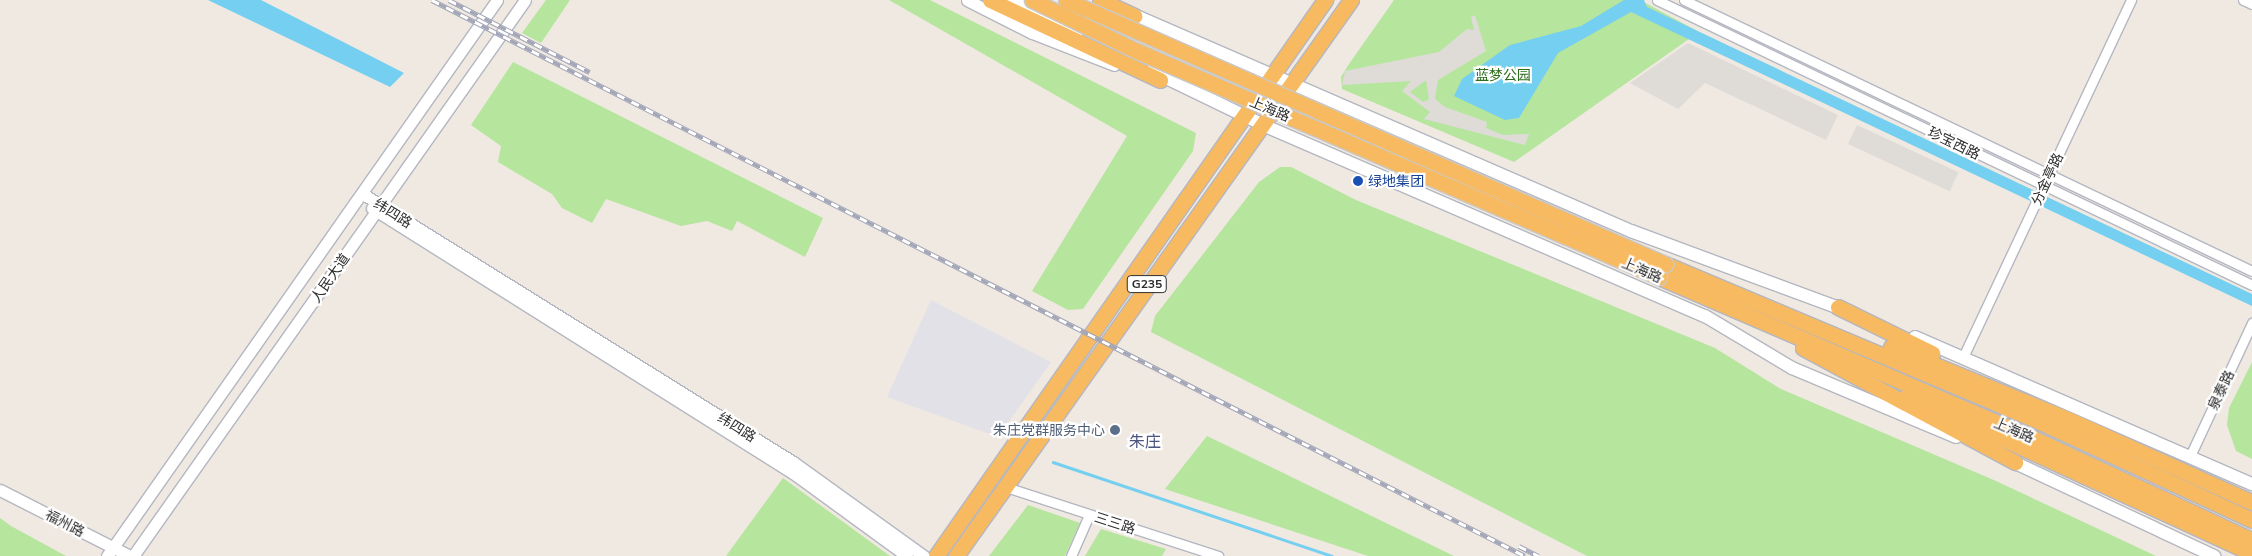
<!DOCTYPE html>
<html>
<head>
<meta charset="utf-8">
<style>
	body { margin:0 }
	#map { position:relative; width:2252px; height:556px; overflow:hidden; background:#efe9e1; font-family:Mulish,"Noto Sans SC",sans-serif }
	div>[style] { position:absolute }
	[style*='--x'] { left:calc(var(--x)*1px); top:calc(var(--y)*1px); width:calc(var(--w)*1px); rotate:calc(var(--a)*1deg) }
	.industrial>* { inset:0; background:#e3e1e8 }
	.green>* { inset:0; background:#b6e59e }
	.plaza>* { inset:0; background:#dfdcd8; transform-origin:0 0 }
	.water>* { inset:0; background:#75cff0 }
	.stream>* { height:2.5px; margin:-1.25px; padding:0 1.25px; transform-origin:1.25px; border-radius:1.25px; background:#75cff0 }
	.roads { filter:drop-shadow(1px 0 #b4b7c1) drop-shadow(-1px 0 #b4b7c1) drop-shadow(0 1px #b4b7c1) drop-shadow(0 -1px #b4b7c1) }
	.minor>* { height:9px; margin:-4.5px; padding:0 4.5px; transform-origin:4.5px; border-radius:4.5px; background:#fff }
	.tertiary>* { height:11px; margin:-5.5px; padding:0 5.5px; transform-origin:5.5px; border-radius:5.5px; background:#fff }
	.secondary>* { height:12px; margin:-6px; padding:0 6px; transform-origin:6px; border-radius:6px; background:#fff }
	.trunk>* { height:15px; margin:-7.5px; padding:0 7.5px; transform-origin:7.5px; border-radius:7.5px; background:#f8ba60 }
	.rail>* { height:4.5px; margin-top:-2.25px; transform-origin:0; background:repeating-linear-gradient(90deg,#fff 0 8px,#a3a6b8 0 16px); box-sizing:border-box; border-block:1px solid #a3a6b8 }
	.bridges { filter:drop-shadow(1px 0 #c9c9c9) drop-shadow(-1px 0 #c9c9c9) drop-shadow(0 1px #c9c9c9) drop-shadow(0 -1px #c9c9c9) }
	.trunk-bridge>* { height:15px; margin:-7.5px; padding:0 7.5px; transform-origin:7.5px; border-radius:7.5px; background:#f8ba60 }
	.dots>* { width:14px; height:14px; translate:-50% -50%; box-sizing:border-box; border:2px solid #fff; border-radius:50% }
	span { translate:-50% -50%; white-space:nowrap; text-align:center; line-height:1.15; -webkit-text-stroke:4.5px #fff; paint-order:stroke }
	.shield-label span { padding:1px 4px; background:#fff; border:1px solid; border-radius:4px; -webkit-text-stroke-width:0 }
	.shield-label { font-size:12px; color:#2e2e2e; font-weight:700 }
	.park-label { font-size:14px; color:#2c6e1b }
	.street-label { font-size:14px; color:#2e2e2e }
	.transit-label { font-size:14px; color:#164399 }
	.left { translate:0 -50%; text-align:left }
	.service-label { font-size:14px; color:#4e5e75 }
	.right { translate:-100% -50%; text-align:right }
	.quarter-label { font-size:16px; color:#4d5680 }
</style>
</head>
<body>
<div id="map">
	<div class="industrial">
		<div style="clip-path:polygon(931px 300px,1051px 362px,998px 437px,887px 397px)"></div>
	</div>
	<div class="green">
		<div style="clip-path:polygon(546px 0,570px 0,541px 43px,522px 33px)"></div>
		<div style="clip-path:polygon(889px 0,930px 0,1196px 133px,1193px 151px,1083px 309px,1068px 310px,1032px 291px,1127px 136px)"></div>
		<div style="clip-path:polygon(1394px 0,1640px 0,1699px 32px,1514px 162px,1342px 89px,1341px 77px,1349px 64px)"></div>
		<div style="clip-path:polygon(513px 62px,823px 218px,805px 257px,737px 221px,732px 231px,707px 221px,681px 226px,606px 199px,592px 223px,562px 208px,552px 194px,498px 162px,501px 146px,471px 125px)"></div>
		<div style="clip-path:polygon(1280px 167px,1291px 167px,1356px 200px,1715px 348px,1781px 389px,1996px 481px,2156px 556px,1587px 556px,1151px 332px,1155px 316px,1259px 182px)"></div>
		<div style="clip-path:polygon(2252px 362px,2252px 459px,2236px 451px,2227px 425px,2229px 408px)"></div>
		<div style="clip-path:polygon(1207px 436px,1454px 556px,1368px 556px,1165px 489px)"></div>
		<div style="clip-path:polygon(783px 478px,890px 556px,726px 556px)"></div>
		<div style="clip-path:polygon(1028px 505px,1080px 523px,1065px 556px,989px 556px)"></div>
		<div style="clip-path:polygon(0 518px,11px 526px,66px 556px,0 556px)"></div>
		<div style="clip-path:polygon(1101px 529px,1166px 549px,1162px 556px,1085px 556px)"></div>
	</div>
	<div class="plaza">
		<div style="clip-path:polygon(evenodd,1475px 15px,1486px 51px,1438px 80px,1435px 99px,1445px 107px,1487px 122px,1486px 128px,1503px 135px,1529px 134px,1525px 145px,1424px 119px,1430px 112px,1402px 91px,1411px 81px,1342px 85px,1345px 71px,1439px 52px,1467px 29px,1474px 30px,1471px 17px,1475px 15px,1426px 80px,1429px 99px,1423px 102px,1410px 92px,1426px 80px)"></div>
		<div style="clip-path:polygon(1688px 43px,1838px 115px,1826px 140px,1705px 83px,1678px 109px,1630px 83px)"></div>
		<div style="left:1857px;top:125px;width:112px;height:21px;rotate:25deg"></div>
	</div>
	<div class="water">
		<div style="clip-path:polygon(208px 0,261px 0,404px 73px,390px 87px)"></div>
		<div style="clip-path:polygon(1624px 0,1644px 0,1647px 7px,2252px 294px,2252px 306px,1631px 12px,1558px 53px,1519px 118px,1505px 120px,1454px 96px,1462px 79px,1510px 45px,1581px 26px)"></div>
	</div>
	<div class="stream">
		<div style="--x:1053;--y:462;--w:294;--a:18.6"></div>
	</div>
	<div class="roads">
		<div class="minor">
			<div style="--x:1657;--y:0;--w:660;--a:25.59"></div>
			<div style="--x:1684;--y:0;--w:629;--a:25.51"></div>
			<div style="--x:2243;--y:0;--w:10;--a:24"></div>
			<div style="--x:1963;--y:357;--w:395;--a:-64.8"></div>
			<div style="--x:2190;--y:456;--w:147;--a:-65"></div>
			<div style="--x:1012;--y:489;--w:217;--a:18"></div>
			<div style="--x:1071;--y:556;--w:45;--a:-66.3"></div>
		</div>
		<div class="tertiary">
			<div style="--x:967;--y:0;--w:73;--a:26.9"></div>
			<div style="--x:1032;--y:33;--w:88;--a:21.3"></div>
			<div style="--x:363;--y:194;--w:507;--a:31.93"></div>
			<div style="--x:793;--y:462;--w:161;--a:35.7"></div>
			<div style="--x:372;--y:208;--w:497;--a:32.2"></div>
			<div style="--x:793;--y:473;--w:141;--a:36.1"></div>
			<div style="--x:0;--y:490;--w:146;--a:26.9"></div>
			<div style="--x:107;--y:556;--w:679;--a:-54.95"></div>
			<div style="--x:133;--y:556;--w:680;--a:-54.81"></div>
		</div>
		<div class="secondary">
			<div style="--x:1011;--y:0;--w:73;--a:26.9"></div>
			<div style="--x:1127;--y:12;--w:550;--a:23.49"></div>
			<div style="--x:1631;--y:231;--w:228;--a:20.3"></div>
			<div style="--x:1152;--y:71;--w:123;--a:25.9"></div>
			<div style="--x:1263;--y:125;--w:482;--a:23.4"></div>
			<div style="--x:1705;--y:316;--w:101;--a:30.9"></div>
			<div style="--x:1792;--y:368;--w:178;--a:22.8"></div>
			<div style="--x:1915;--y:337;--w:368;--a:23.6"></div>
			<div style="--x:2007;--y:459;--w:229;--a:25.1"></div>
		</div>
		<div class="trunk">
			<div style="--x:990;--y:0;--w:188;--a:25.2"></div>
			<div style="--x:1100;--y:0;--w:38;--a:25"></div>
			<div style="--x:1665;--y:264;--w:407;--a:22.8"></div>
			<div style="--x:2040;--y:422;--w:234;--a:24.8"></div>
			<div style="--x:1659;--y:277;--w:407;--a:23.3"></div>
			<div style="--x:2033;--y:438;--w:242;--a:25"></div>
			<div style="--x:1838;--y:307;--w:105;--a:26.1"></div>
			<div style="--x:1891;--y:347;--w:193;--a:22.2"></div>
			<div style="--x:2070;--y:420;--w:200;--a:24.3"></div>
			<div style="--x:1803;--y:348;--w:241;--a:28.3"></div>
			<div style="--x:1908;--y:395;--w:379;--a:24.7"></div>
			<div style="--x:936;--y:556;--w:679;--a:-55.02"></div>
			<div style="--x:956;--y:556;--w:682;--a:-54.61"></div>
		</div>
	</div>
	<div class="rail">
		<div style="--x:432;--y:0;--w:1226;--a:26.96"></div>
		<div style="--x:449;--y:0;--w:158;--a:27.1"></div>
		<div style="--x:1519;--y:546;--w:22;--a:27"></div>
	</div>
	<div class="bridges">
		<div class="trunk-bridge">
			<div style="--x:1032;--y:0;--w:117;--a:25.9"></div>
			<div style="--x:1137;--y:51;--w:569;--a:23.41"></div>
			<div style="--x:1066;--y:0;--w:655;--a:23.78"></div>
		</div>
	</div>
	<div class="dots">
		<div style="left:1358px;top:181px;background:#1a4fb4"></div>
		<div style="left:1115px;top:430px;background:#5c6f8a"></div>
	</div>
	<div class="shield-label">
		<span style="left:1147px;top:284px">G235</span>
	</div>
	<div class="park-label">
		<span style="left:1503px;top:75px">蓝梦公园</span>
	</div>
	<div class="street-label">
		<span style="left:1270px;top:109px;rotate:23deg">上海路</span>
		<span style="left:1954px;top:143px;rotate:26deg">珍宝西路</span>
		<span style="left:2047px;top:179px;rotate:-65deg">分金亭路</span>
		<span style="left:393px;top:213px;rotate:32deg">纬四路</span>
		<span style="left:1642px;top:270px;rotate:23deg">上海路</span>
		<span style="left:330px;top:278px;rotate:-55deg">人民大道</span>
		<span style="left:2221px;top:390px;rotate:-65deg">泉泰路</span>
		<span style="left:737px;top:427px;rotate:32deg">纬四路</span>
		<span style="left:2014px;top:430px;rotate:23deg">上海路</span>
		<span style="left:65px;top:523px;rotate:27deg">福州路</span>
		<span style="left:1115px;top:523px;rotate:18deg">三三路</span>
	</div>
	<div class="transit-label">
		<span class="left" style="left:1368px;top:181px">绿地集团</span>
	</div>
	<div class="service-label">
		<span class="right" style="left:1105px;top:430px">朱庄党群服务中心</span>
	</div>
	<div class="quarter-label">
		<span style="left:1145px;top:441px">朱庄</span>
	</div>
</div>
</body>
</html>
